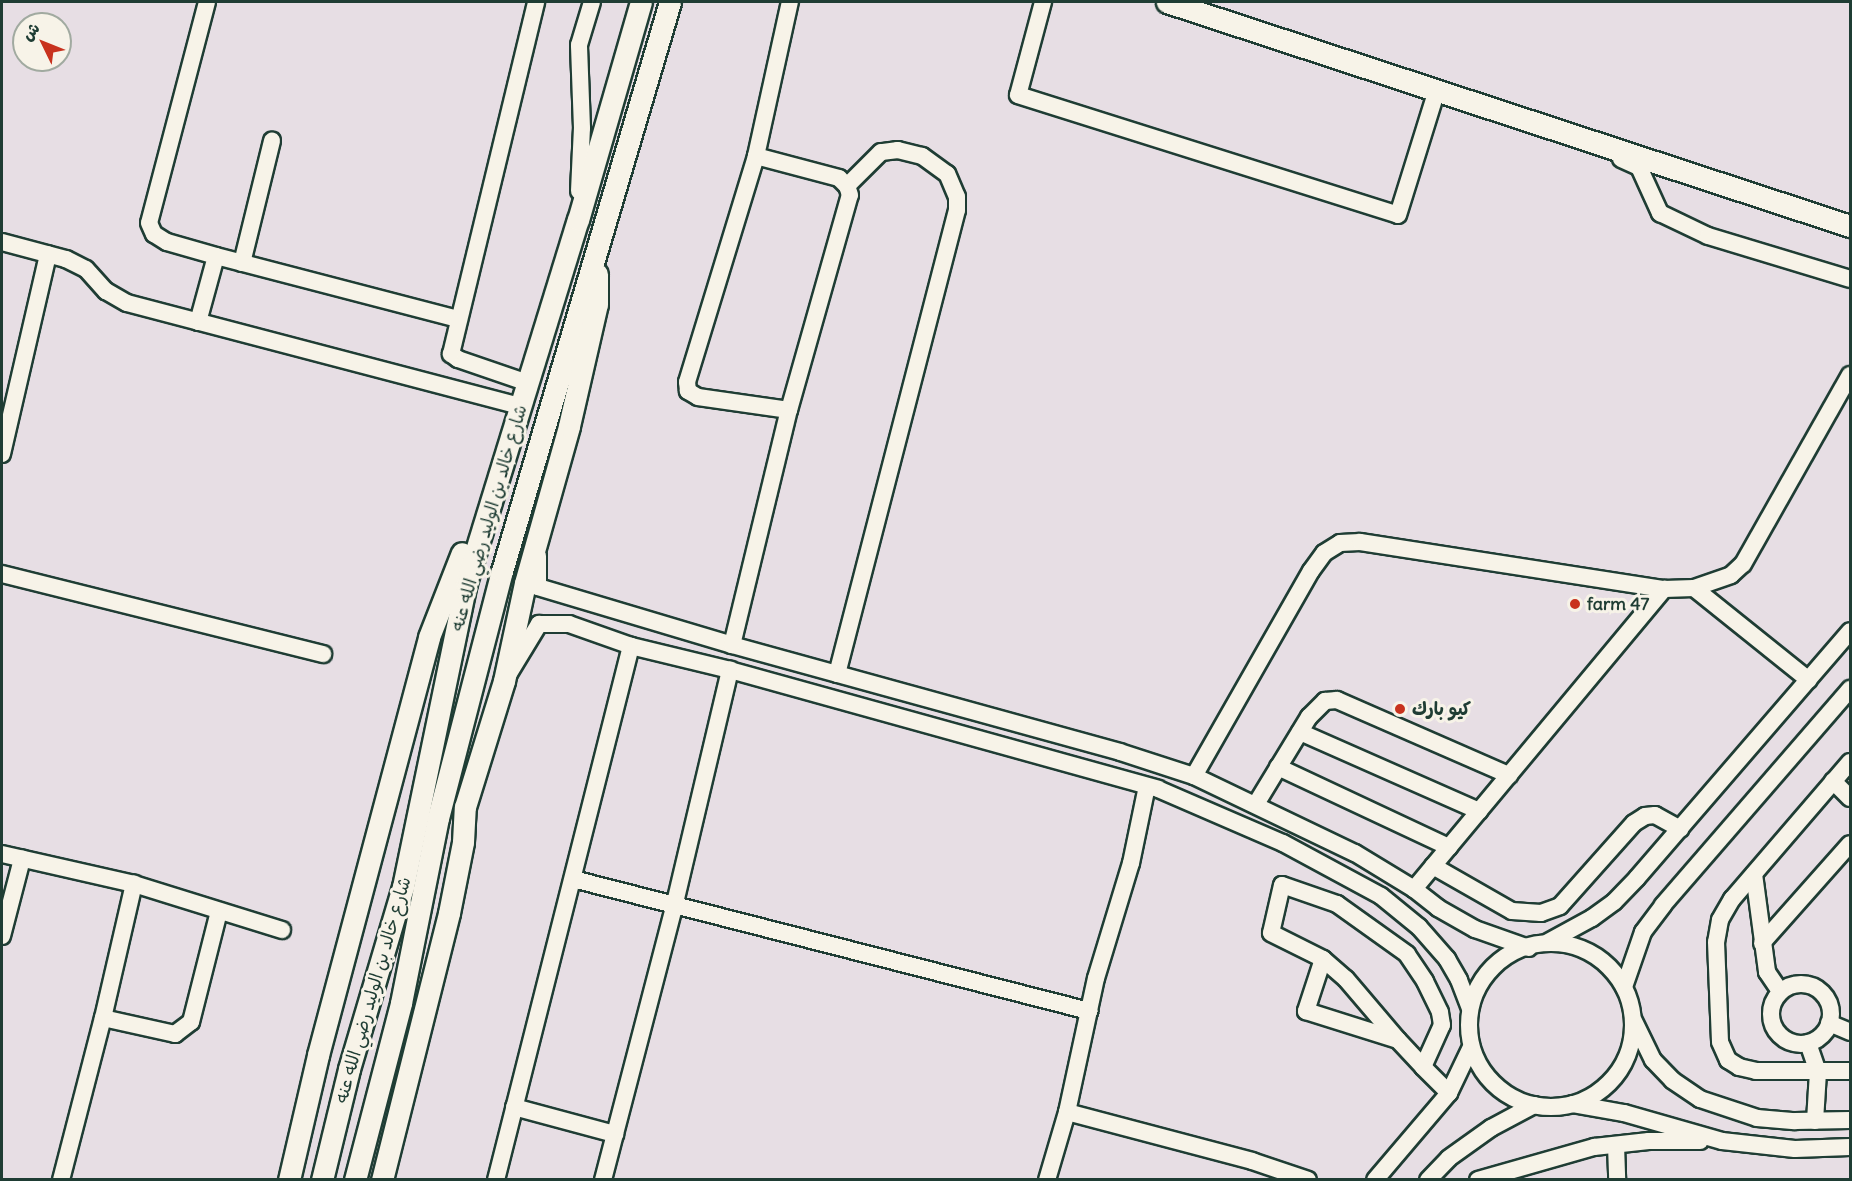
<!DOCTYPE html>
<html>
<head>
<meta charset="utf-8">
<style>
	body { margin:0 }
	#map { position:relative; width:1852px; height:1181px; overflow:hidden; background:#e7dee4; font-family:Delius,"Playpen Sans Arabic",sans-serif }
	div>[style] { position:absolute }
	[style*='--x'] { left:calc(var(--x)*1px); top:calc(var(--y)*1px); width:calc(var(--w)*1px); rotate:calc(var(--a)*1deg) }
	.roads { filter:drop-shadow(2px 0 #1f3d34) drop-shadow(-2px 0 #1f3d34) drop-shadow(0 2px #1f3d34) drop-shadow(0 -2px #1f3d34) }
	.minor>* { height:16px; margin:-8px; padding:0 8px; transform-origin:8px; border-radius:8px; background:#f7f3e8 }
	.minor>.ring { margin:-8px; padding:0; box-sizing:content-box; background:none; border:16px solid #f7f3e8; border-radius:50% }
	.major>* { height:21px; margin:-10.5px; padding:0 10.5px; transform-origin:10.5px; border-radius:10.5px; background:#f7f3e8 }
	.dots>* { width:16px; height:16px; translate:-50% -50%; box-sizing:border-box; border:3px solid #f7f3e8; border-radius:50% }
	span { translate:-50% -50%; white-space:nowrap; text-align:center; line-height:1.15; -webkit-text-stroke:6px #f7f3e8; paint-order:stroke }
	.street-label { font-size:18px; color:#1f3d34 }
	.poi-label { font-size:18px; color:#1f3d34; font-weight:700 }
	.left { translate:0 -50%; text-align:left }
	.frame { position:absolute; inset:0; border:3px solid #1f3d34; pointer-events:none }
	.north { position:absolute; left:12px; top:12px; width:60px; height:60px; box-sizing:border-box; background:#f7f3e8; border:2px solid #a1aaa0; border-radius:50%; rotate:313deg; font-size:16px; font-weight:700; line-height:24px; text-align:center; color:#1f3d34 }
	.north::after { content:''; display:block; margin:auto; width:21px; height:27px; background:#c8321e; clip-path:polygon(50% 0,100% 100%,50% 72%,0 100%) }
</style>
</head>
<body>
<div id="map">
	<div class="roads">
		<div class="minor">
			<div style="--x:207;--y:2;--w:228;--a:104.7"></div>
			<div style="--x:149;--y:223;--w:12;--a:66"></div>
			<div style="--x:154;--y:234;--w:15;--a:32"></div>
			<div style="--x:167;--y:242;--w:51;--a:15.9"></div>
			<div style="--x:1043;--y:2;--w:96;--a:105"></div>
			<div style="--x:1018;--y:95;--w:398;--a:17.5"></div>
			<div style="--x:1398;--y:215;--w:131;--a:-72.7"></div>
			<div style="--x:1621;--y:159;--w:20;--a:24"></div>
			<div style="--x:1639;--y:167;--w:51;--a:65.5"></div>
			<div style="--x:1660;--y:213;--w:53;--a:25.6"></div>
			<div style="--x:1708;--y:236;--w:148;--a:16.8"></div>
			<div style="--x:579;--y:191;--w:63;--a:-87.3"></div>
			<div style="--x:582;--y:128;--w:83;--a:-92.1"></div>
			<div style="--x:579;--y:45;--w:45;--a:-73.2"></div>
			<div style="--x:2;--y:242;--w:66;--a:14.9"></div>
			<div style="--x:66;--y:259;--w:22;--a:27"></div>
			<div style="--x:86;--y:269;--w:30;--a:48"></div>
			<div style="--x:106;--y:291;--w:24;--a:30"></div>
			<div style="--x:127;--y:303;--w:407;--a:14.7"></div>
			<div style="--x:242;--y:263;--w:126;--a:-76.2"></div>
			<div style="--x:198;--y:322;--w:68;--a:-74.7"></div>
			<div style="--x:216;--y:256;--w:250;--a:14.6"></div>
			<div style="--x:528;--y:383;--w:74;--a:-161.1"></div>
			<div style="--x:458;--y:359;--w:9;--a:-144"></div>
			<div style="--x:451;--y:354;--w:362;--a:-76.4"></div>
			<div style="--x:789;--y:410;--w:92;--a:-171.9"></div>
			<div style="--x:698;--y:397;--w:12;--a:-149"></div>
			<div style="--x:688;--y:391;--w:9;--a:-96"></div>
			<div style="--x:687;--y:382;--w:236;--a:-73"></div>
			<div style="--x:756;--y:156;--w:158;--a:-77.6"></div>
			<div style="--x:2;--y:454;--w:205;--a:-77"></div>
			<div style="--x:538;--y:556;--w:31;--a:90"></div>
			<div style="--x:538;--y:587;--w:202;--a:16.6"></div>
			<div style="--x:732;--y:645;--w:402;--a:15.4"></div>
			<div style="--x:1120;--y:752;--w:78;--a:18"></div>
			<div style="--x:1194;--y:776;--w:178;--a:25.6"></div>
			<div style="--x:1355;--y:853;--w:69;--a:31.4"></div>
			<div style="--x:1414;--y:889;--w:31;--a:38"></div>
			<div style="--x:1438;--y:908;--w:43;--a:29.6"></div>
			<div style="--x:1475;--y:929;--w:57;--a:19.4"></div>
			<div style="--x:2;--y:574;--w:331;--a:14"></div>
			<div style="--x:1694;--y:588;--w:39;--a:-19"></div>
			<div style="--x:1731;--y:575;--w:16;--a:-43"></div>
			<div style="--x:1743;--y:564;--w:217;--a:-60.5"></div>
			<div style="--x:732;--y:645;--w:242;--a:-76.4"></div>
			<div style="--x:789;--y:410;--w:223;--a:-74.2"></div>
			<div style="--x:850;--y:195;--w:9;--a:-108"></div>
			<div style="--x:847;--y:186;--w:11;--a:-135"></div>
			<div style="--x:839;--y:178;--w:86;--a:-165.2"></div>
			<div style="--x:837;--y:674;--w:479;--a:-75.5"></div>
			<div style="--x:957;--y:210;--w:13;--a:-90"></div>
			<div style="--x:957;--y:197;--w:25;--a:-113"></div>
			<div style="--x:947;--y:174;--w:31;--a:-144"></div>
			<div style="--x:922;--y:156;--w:25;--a:-166"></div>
			<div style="--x:898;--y:150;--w:17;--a:173"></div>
			<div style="--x:881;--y:152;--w:48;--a:135"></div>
			<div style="--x:508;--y:675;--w:60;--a:-58.7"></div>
			<div style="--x:539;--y:624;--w:30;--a:0"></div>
			<div style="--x:569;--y:624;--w:66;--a:19.5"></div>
			<div style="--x:631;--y:646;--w:102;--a:13.6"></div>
			<div style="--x:730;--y:670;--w:444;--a:15.5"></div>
			<div style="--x:1158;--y:789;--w:136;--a:23.4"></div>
			<div style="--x:1283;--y:843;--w:111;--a:28.4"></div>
			<div style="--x:1381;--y:896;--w:49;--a:39.2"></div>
			<div style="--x:1419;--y:927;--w:43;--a:48.8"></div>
			<div style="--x:1447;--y:959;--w:24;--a:60"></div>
			<div style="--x:1459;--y:980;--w:30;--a:69"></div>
			<div style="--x:1300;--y:732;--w:196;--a:23.8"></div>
			<div style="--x:1850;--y:762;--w:181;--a:130.7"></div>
			<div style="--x:1732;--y:899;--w:24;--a:120"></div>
			<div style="--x:1720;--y:920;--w:22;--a:100"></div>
			<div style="--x:1716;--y:942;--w:100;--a:87.7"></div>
			<div style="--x:1720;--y:1042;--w:20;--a:66"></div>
			<div style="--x:1728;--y:1060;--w:13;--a:32"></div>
			<div style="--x:1739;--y:1067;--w:17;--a:13"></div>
			<div style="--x:1756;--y:1071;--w:94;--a:0"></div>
			<div style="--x:1278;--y:767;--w:189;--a:25.1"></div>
			<div style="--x:1194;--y:776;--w:236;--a:-60.3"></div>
			<div style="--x:1311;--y:571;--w:22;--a:-54"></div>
			<div style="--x:1324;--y:553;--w:19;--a:-32"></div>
			<div style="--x:1340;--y:543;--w:20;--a:-3"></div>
			<div style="--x:1360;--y:542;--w:308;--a:8.8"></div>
			<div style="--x:1833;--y:781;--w:24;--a:45"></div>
			<div style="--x:1147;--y:786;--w:79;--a:101.7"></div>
			<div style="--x:1131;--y:863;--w:120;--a:106.9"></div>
			<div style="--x:1096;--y:978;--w:137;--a:102.2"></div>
			<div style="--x:1067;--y:1112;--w:191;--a:14.8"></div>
			<div style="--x:1252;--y:1161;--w:59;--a:18.7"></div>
			<div style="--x:1256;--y:804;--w:102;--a:-58.7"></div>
			<div style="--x:1309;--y:717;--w:23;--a:-45"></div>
			<div style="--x:1325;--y:701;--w:12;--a:-5"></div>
			<div style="--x:1337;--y:700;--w:188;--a:23.6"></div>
			<div style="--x:2;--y:854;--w:135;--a:12.8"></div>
			<div style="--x:134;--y:884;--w:155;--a:17.3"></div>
			<div style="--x:1433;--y:866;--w:91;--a:29.7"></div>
			<div style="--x:1512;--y:911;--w:29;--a:4"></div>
			<div style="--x:1541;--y:913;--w:20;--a:-20"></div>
			<div style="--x:1560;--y:906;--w:111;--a:-48.3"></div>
			<div style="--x:1634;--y:823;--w:13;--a:-32"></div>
			<div style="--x:1645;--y:816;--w:10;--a:-6"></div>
			<div style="--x:1655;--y:815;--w:29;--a:29"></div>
			<div style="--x:1754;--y:874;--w:99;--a:82.4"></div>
			<div style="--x:1767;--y:972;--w:23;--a:56"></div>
			<div style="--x:573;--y:879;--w:533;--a:14.35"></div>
			<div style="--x:1414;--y:889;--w:391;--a:-50.2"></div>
			<div style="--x:1664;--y:589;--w:30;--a:-2"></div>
			<div style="--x:1694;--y:588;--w:147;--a:38.7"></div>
			<div style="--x:2;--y:936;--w:80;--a:-75.4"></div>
			<div style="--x:1548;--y:942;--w:50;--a:-28.6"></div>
			<div style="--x:1592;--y:918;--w:27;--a:-36"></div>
			<div style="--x:1614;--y:902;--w:33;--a:-46"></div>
			<div style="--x:1637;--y:878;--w:326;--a:-49.2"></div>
			<div style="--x:1762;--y:943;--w:132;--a:-48.4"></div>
			<div class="ring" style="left:1469px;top:943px;width:148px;height:148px"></div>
			<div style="--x:1323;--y:959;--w:55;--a:108.1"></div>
			<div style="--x:1306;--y:1011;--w:96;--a:17.5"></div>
			<div class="ring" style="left:1771px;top:984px;width:44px;height:44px"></div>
			<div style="--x:1624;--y:987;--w:58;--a:-70.9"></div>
			<div style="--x:1643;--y:932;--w:34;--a:-53"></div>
			<div style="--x:1663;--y:905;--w:286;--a:-49.1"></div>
			<div style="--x:103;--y:1018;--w:74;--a:12.5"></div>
			<div style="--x:175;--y:1034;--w:20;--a:-37"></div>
			<div style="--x:191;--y:1022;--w:114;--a:-75.8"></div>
			<div style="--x:1634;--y:1021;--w:43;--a:64"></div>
			<div style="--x:1653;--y:1060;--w:28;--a:46"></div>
			<div style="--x:1672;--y:1080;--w:34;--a:34"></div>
			<div style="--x:1700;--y:1099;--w:60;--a:18.4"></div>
			<div style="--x:1757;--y:1118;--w:38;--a:5"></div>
			<div style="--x:1795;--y:1121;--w:55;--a:-1"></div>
			<div style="--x:1829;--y:1023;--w:23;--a:23"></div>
			<div style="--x:1808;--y:1043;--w:31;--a:71"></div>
			<div style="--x:1818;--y:1072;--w:49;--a:93.5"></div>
			<div style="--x:1423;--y:1067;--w:46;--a:-65.7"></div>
			<div style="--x:1442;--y:1025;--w:13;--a:-99"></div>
			<div style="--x:1440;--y:1012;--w:34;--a:-116"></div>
			<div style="--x:1425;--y:981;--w:32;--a:-124"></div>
			<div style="--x:1407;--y:954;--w:86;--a:-144.5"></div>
			<div style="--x:1337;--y:904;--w:58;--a:-160.9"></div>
			<div style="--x:1282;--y:885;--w:49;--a:102.9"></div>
			<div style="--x:1271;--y:933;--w:58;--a:26.6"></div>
			<div style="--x:1323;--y:959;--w:30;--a:41"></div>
			<div style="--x:1346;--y:979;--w:80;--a:49.6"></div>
			<div style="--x:1398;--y:1040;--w:37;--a:47"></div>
			<div style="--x:1423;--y:1067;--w:37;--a:45"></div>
			<div style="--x:1573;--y:1104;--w:52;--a:10"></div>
			<div style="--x:1624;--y:1113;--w:102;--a:15.9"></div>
			<div style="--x:1722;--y:1141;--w:73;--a:6.3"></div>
			<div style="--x:1795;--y:1149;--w:55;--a:-2.1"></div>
			<div style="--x:514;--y:1107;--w:105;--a:15"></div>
			<div style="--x:1616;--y:1145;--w:35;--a:88"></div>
			<div style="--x:61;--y:1180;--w:167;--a:-75.5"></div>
			<div style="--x:103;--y:1018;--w:138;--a:-77"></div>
			<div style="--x:496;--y:1180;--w:551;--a:-75.81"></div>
			<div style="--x:603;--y:1180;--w:282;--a:-75.4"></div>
			<div style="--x:674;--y:907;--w:244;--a:-76.7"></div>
			<div style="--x:1047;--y:1180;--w:71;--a:-73.6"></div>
			<div style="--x:1375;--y:1180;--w:114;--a:-49.6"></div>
			<div style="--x:1449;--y:1093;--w:51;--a:-64.4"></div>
			<div style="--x:1428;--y:1180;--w:30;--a:-46"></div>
			<div style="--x:1449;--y:1158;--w:52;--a:-35.5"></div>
			<div style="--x:1491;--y:1128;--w:49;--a:-28.1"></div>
			<div style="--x:1478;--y:1180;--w:121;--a:-15.9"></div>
			<div style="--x:1594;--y:1147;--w:55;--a:-6.2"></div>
			<div style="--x:1649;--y:1141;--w:51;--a:0"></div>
		</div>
		<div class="major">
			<div style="--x:1167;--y:2;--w:719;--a:18.16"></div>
			<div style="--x:289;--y:1180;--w:128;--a:-76.9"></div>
			<div style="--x:318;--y:1055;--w:432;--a:-75.1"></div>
			<div style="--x:429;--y:637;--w:90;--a:-68.6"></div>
			<div style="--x:322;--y:1180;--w:114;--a:-76.3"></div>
			<div style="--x:349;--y:1069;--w:190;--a:-73.5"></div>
			<div style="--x:403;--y:887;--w:310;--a:-78.3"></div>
			<div style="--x:466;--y:583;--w:380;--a:-72.9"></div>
			<div style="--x:578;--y:220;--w:227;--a:-73.9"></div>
			<div style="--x:355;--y:1180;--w:183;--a:-75.4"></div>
			<div style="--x:401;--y:1003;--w:189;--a:-78.7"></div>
			<div style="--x:438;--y:818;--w:255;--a:-75.5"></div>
			<div style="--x:502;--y:571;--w:593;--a:-73.55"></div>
			<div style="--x:382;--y:1180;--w:275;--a:-75.9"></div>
			<div style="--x:449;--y:913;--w:72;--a:-78.8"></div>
			<div style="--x:463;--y:842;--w:35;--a:-87"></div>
			<div style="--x:465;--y:807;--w:132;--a:-72.8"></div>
			<div style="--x:504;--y:681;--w:100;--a:-77.9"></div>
			<div style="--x:525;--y:583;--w:163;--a:-74.3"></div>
			<div style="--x:569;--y:426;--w:125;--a:-77.1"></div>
			<div style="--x:597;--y:304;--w:30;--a:-90"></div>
		</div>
	</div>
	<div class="dots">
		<div style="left:1575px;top:604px;background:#c8321e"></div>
		<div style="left:1400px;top:709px;background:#c8321e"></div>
	</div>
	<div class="street-label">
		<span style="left:489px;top:518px;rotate:-74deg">شارع خالد بن الوليد رضي الله عنه</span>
		<span style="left:373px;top:990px;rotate:-74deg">شارع خالد بن الوليد رضي الله عنه</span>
	</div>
	<div class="poi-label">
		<span class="left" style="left:1587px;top:604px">farm 47</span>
		<span class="left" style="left:1412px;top:709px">كيو بارك</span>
	</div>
	<div class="frame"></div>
	<div class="north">ش</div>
</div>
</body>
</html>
